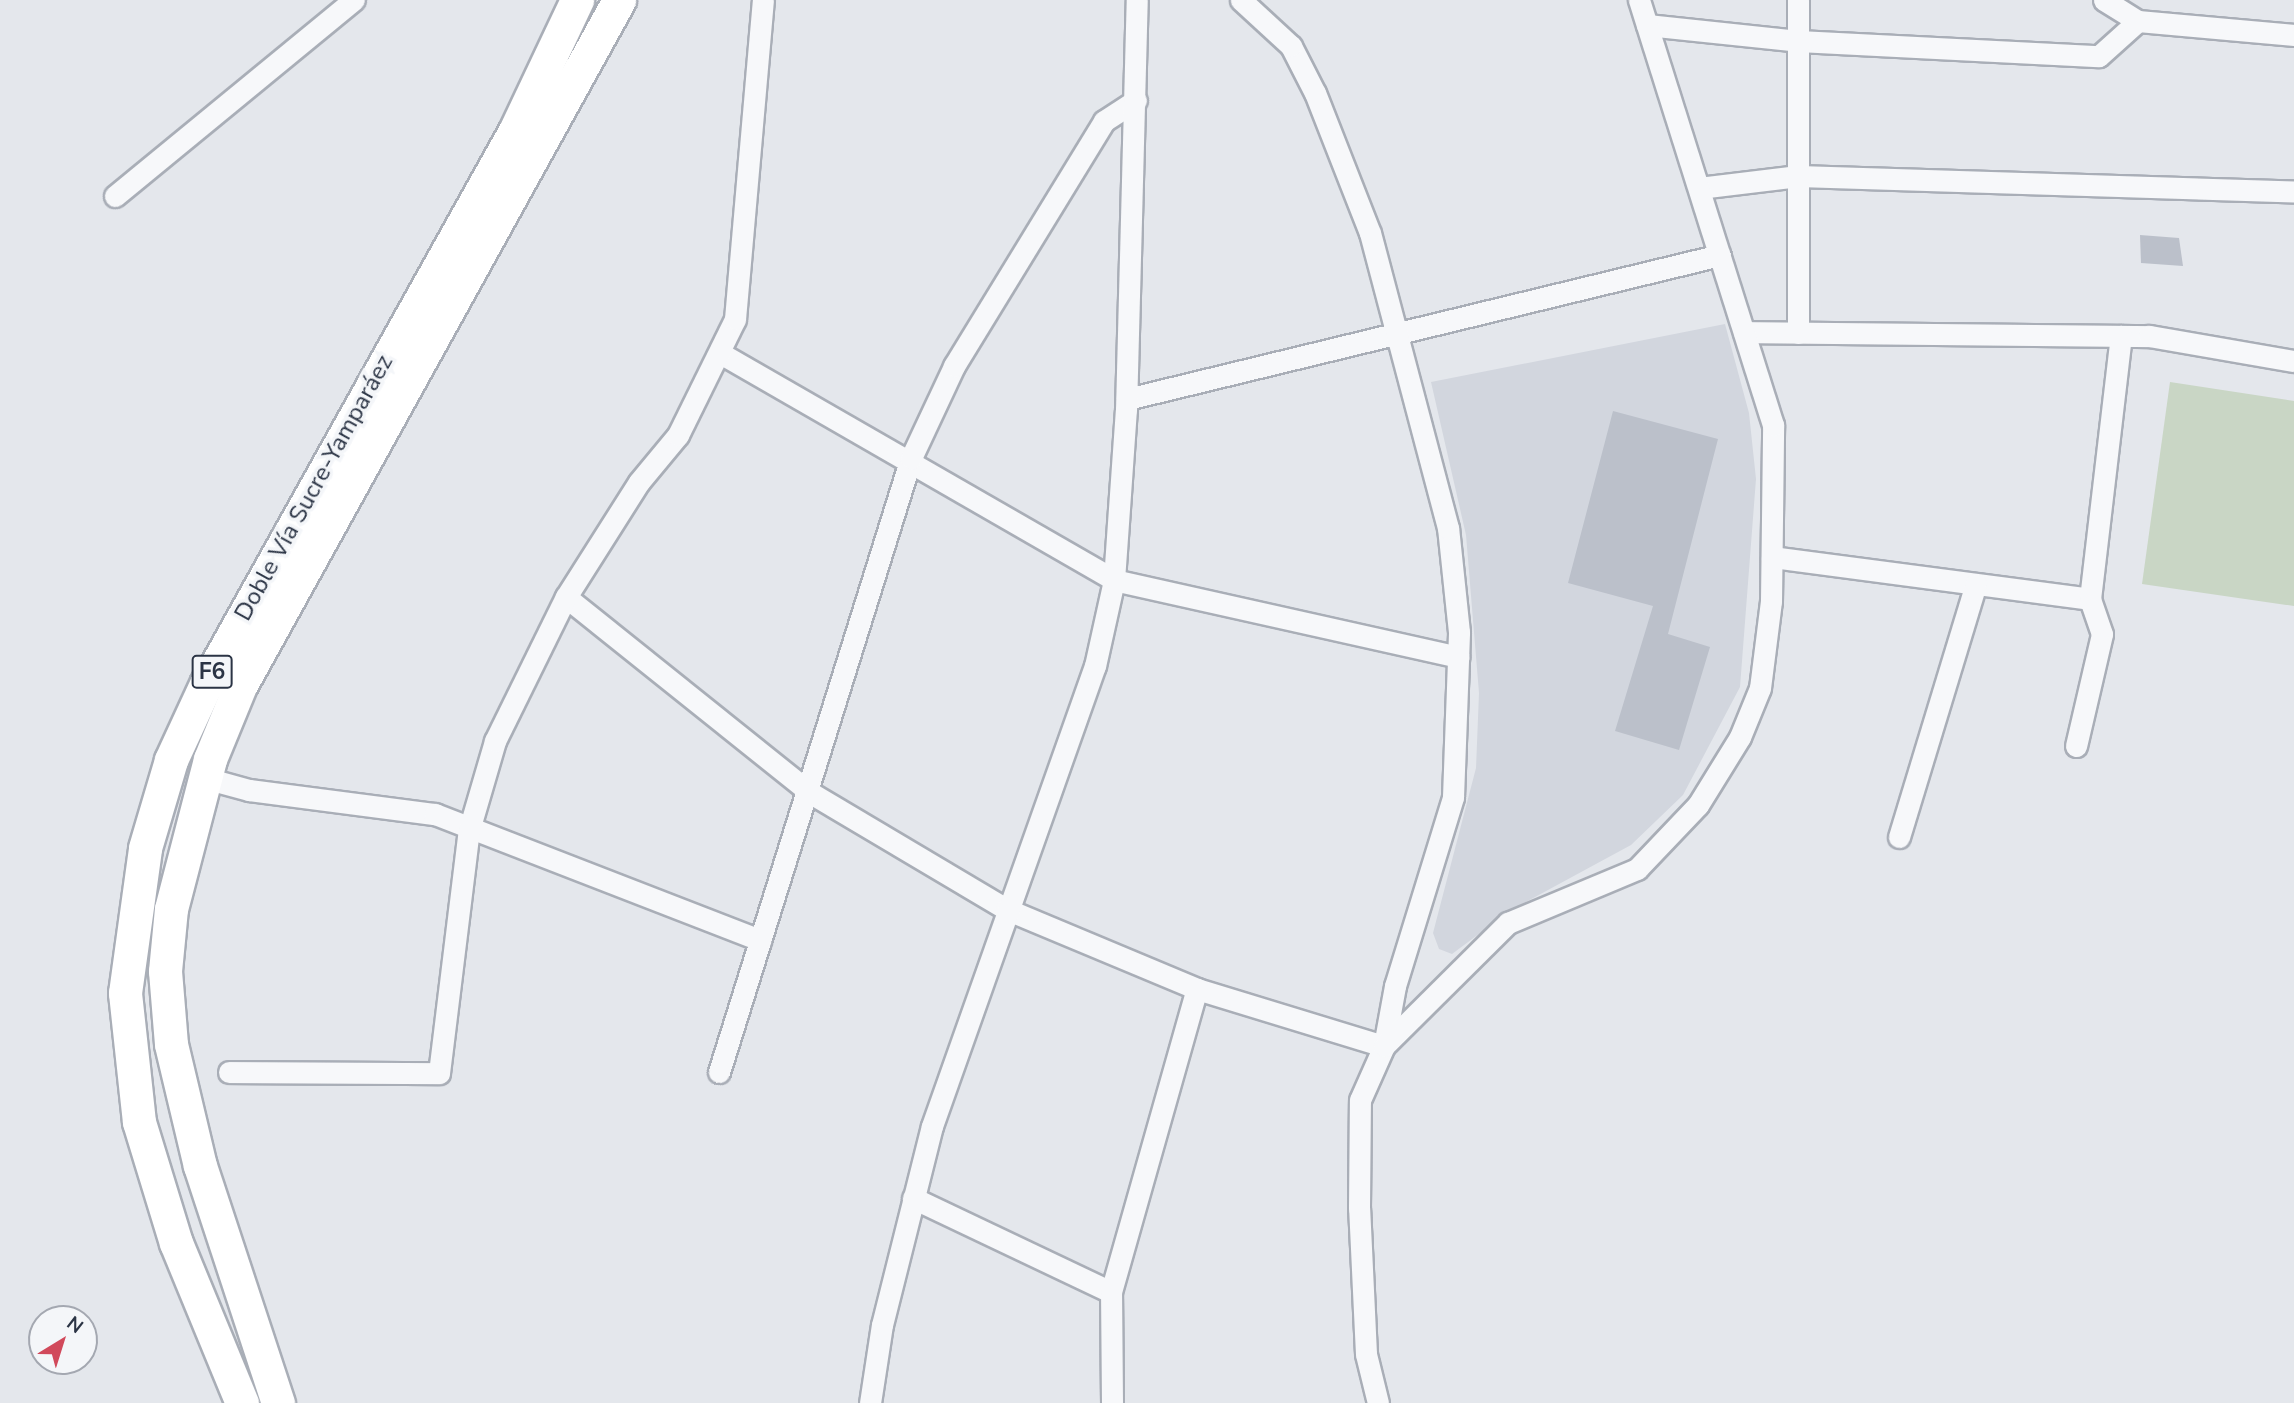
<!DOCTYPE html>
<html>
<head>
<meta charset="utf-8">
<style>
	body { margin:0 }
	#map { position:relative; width:2294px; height:1403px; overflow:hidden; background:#e4e7ec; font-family:"Nunito Sans",sans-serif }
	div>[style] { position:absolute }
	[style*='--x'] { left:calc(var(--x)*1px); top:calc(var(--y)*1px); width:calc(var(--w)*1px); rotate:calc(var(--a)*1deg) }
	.built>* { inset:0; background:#d2d6de }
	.green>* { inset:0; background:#c9d6c5 }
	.building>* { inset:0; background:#bbc0ca }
	.roads { filter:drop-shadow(2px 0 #a9aeb7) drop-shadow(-2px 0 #a9aeb7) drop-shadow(0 2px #a9aeb7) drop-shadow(0 -2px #a9aeb7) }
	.minor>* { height:21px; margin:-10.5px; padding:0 10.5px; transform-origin:10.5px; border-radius:10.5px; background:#f7f8fa }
	.trunk>* { height:33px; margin:-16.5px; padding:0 16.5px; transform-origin:16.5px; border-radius:16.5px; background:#fff }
	span { translate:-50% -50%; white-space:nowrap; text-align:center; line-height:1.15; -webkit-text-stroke:7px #f4f6f9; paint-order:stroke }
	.shield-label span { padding:2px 5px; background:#f4f6f9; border:2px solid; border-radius:5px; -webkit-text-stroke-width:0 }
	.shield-label { font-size:23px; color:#2b3445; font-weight:700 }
	.street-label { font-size:24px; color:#2b3445 }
	.north { position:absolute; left:28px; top:1305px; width:70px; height:70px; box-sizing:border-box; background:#f4f6f9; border:2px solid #a4a8b1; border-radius:50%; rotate:38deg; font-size:19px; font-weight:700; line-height:28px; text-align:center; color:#2b3445 }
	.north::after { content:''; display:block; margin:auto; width:24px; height:32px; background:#d1495b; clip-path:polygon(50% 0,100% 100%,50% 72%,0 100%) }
</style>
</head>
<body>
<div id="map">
	<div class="built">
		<div style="clip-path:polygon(1725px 324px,1749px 413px,1756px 479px,1740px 687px,1683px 795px,1631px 845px,1511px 910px,1452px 954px,1439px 949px,1433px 933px,1476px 768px,1479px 693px,1466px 535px,1431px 382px)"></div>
	</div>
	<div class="green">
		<div style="clip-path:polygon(2170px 382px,2294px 401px,2294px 606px,2142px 584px)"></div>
	</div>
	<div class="building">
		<div style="clip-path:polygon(2140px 235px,2179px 238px,2183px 266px,2141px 263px)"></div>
		<div style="clip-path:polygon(1613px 411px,1718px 439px,1668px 634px,1710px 647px,1679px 750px,1615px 731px,1653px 606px,1568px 583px)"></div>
	</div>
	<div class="roads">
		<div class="minor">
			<div style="--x:2104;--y:0;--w:40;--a:32"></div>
			<div style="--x:2138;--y:21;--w:157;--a:5.1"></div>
			<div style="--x:1647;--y:25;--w:152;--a:6"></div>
			<div style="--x:1798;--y:41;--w:301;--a:2.9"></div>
			<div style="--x:2099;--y:56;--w:52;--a:-41.9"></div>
			<div style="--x:1699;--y:188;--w:100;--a:-6.9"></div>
			<div style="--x:1798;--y:176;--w:496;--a:1.8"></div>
			<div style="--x:115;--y:196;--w:309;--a:-39.4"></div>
			<div style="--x:1744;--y:332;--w:405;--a:0.6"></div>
			<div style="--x:2149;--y:336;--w:147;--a:9.8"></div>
			<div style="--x:1798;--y:333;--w:333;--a:-90"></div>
			<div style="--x:720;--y:353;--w:455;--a:29.9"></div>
			<div style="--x:1114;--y:580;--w:353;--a:12.6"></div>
			<div style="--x:1127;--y:399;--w:610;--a:-13.65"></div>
			<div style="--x:1772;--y:557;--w:321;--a:7.5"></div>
			<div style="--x:566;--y:597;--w:312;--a:38.7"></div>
			<div style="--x:809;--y:792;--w:229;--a:30.7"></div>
			<div style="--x:1006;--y:909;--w:207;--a:22.7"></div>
			<div style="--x:1197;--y:989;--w:195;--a:17"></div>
			<div style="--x:1384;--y:1046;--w:61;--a:-79.6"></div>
			<div style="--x:1395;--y:986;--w:198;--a:-72.9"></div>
			<div style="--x:1453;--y:797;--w:165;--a:-87.9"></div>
			<div style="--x:1459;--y:632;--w:105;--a:-96"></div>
			<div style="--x:1448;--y:528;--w:305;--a:-104.8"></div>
			<div style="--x:1370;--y:233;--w:150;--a:-111.4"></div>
			<div style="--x:1315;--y:93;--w:53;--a:-117.1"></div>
			<div style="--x:1291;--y:46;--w:68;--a:-137.4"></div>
			<div style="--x:2076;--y:746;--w:115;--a:-76.9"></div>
			<div style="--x:2102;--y:634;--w:37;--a:-109"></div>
			<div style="--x:2090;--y:599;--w:265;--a:-83.3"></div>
			<div style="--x:205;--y:778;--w:46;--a:15.3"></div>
			<div style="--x:249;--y:790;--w:188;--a:7.4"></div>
			<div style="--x:435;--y:814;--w:349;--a:21.2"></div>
			<div style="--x:1899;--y:837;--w:264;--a:-73.1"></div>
			<div style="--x:229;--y:1072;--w:210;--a:0.3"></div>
			<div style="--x:439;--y:1073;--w:245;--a:-83"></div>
			<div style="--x:469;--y:830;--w:93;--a:-73.7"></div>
			<div style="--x:495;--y:741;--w:161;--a:-63.8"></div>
			<div style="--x:566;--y:597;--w:136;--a:-57.6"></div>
			<div style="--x:639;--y:482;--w:61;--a:-50.3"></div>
			<div style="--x:678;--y:435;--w:129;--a:-63.8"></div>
			<div style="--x:735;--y:319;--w:320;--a:-85"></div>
			<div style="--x:719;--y:1072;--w:643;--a:-72.64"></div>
			<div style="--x:911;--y:458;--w:102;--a:-64.9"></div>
			<div style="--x:954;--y:366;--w:287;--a:-58.5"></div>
			<div style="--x:1104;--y:121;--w:38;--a:-33"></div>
			<div style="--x:913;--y:1198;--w:219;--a:25.4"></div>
			<div style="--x:870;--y:1403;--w:79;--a:-81.3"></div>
			<div style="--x:882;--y:1325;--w:205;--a:-75.9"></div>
			<div style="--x:932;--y:1126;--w:488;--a:-70.5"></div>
			<div style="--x:1095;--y:666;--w:88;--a:-77.5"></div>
			<div style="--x:1114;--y:580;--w:170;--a:-86"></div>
			<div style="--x:1126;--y:410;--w:410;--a:-88.5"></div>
			<div style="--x:1112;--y:1403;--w:111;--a:-90.5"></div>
			<div style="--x:1111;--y:1292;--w:315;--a:-74.2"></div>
			<div style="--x:1378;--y:1403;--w:50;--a:-103.8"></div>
			<div style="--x:1366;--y:1354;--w:146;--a:-92.7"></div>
			<div style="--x:1359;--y:1208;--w:108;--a:-89.5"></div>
			<div style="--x:1360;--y:1100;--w:59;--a:-66"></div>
			<div style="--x:1384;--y:1046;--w:175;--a:-44.8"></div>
			<div style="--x:1508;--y:923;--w:140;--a:-22.7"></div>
			<div style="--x:1637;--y:869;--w:88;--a:-46.4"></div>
			<div style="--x:1698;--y:805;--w:80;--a:-58.3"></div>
			<div style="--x:1740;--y:737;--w:53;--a:-67.8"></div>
			<div style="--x:1760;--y:688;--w:88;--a:-82.8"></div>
			<div style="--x:1771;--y:601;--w:176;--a:-89.3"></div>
			<div style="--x:1773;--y:425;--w:446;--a:-107.5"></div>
		</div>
		<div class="trunk">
			<div style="--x:242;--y:1403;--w:173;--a:-112.4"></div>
			<div style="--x:176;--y:1243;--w:127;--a:-107"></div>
			<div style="--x:139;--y:1122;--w:130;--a:-96.2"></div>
			<div style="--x:125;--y:993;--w:146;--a:-82.1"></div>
			<div style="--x:145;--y:848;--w:92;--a:-73.5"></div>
			<div style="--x:171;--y:760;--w:86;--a:-65.2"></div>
			<div style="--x:207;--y:682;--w:633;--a:-60.8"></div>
			<div style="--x:516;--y:129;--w:143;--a:-64.7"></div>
			<div style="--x:278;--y:1403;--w:250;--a:-108.2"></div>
			<div style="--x:200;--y:1166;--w:125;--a:-103.4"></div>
			<div style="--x:171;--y:1044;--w:73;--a:-94.7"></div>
			<div style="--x:165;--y:971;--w:62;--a:-84.5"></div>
			<div style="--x:171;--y:909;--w:155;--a:-75.4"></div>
			<div style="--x:210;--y:759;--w:79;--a:-67.7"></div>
			<div style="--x:240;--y:686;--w:784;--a:-61.08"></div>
		</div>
	</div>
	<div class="shield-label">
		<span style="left:212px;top:672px">F6</span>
	</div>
	<div class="street-label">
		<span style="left:314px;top:488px;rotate:-61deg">Doble Vía Sucre-Yamparáez</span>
	</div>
	<div class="north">N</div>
</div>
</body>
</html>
